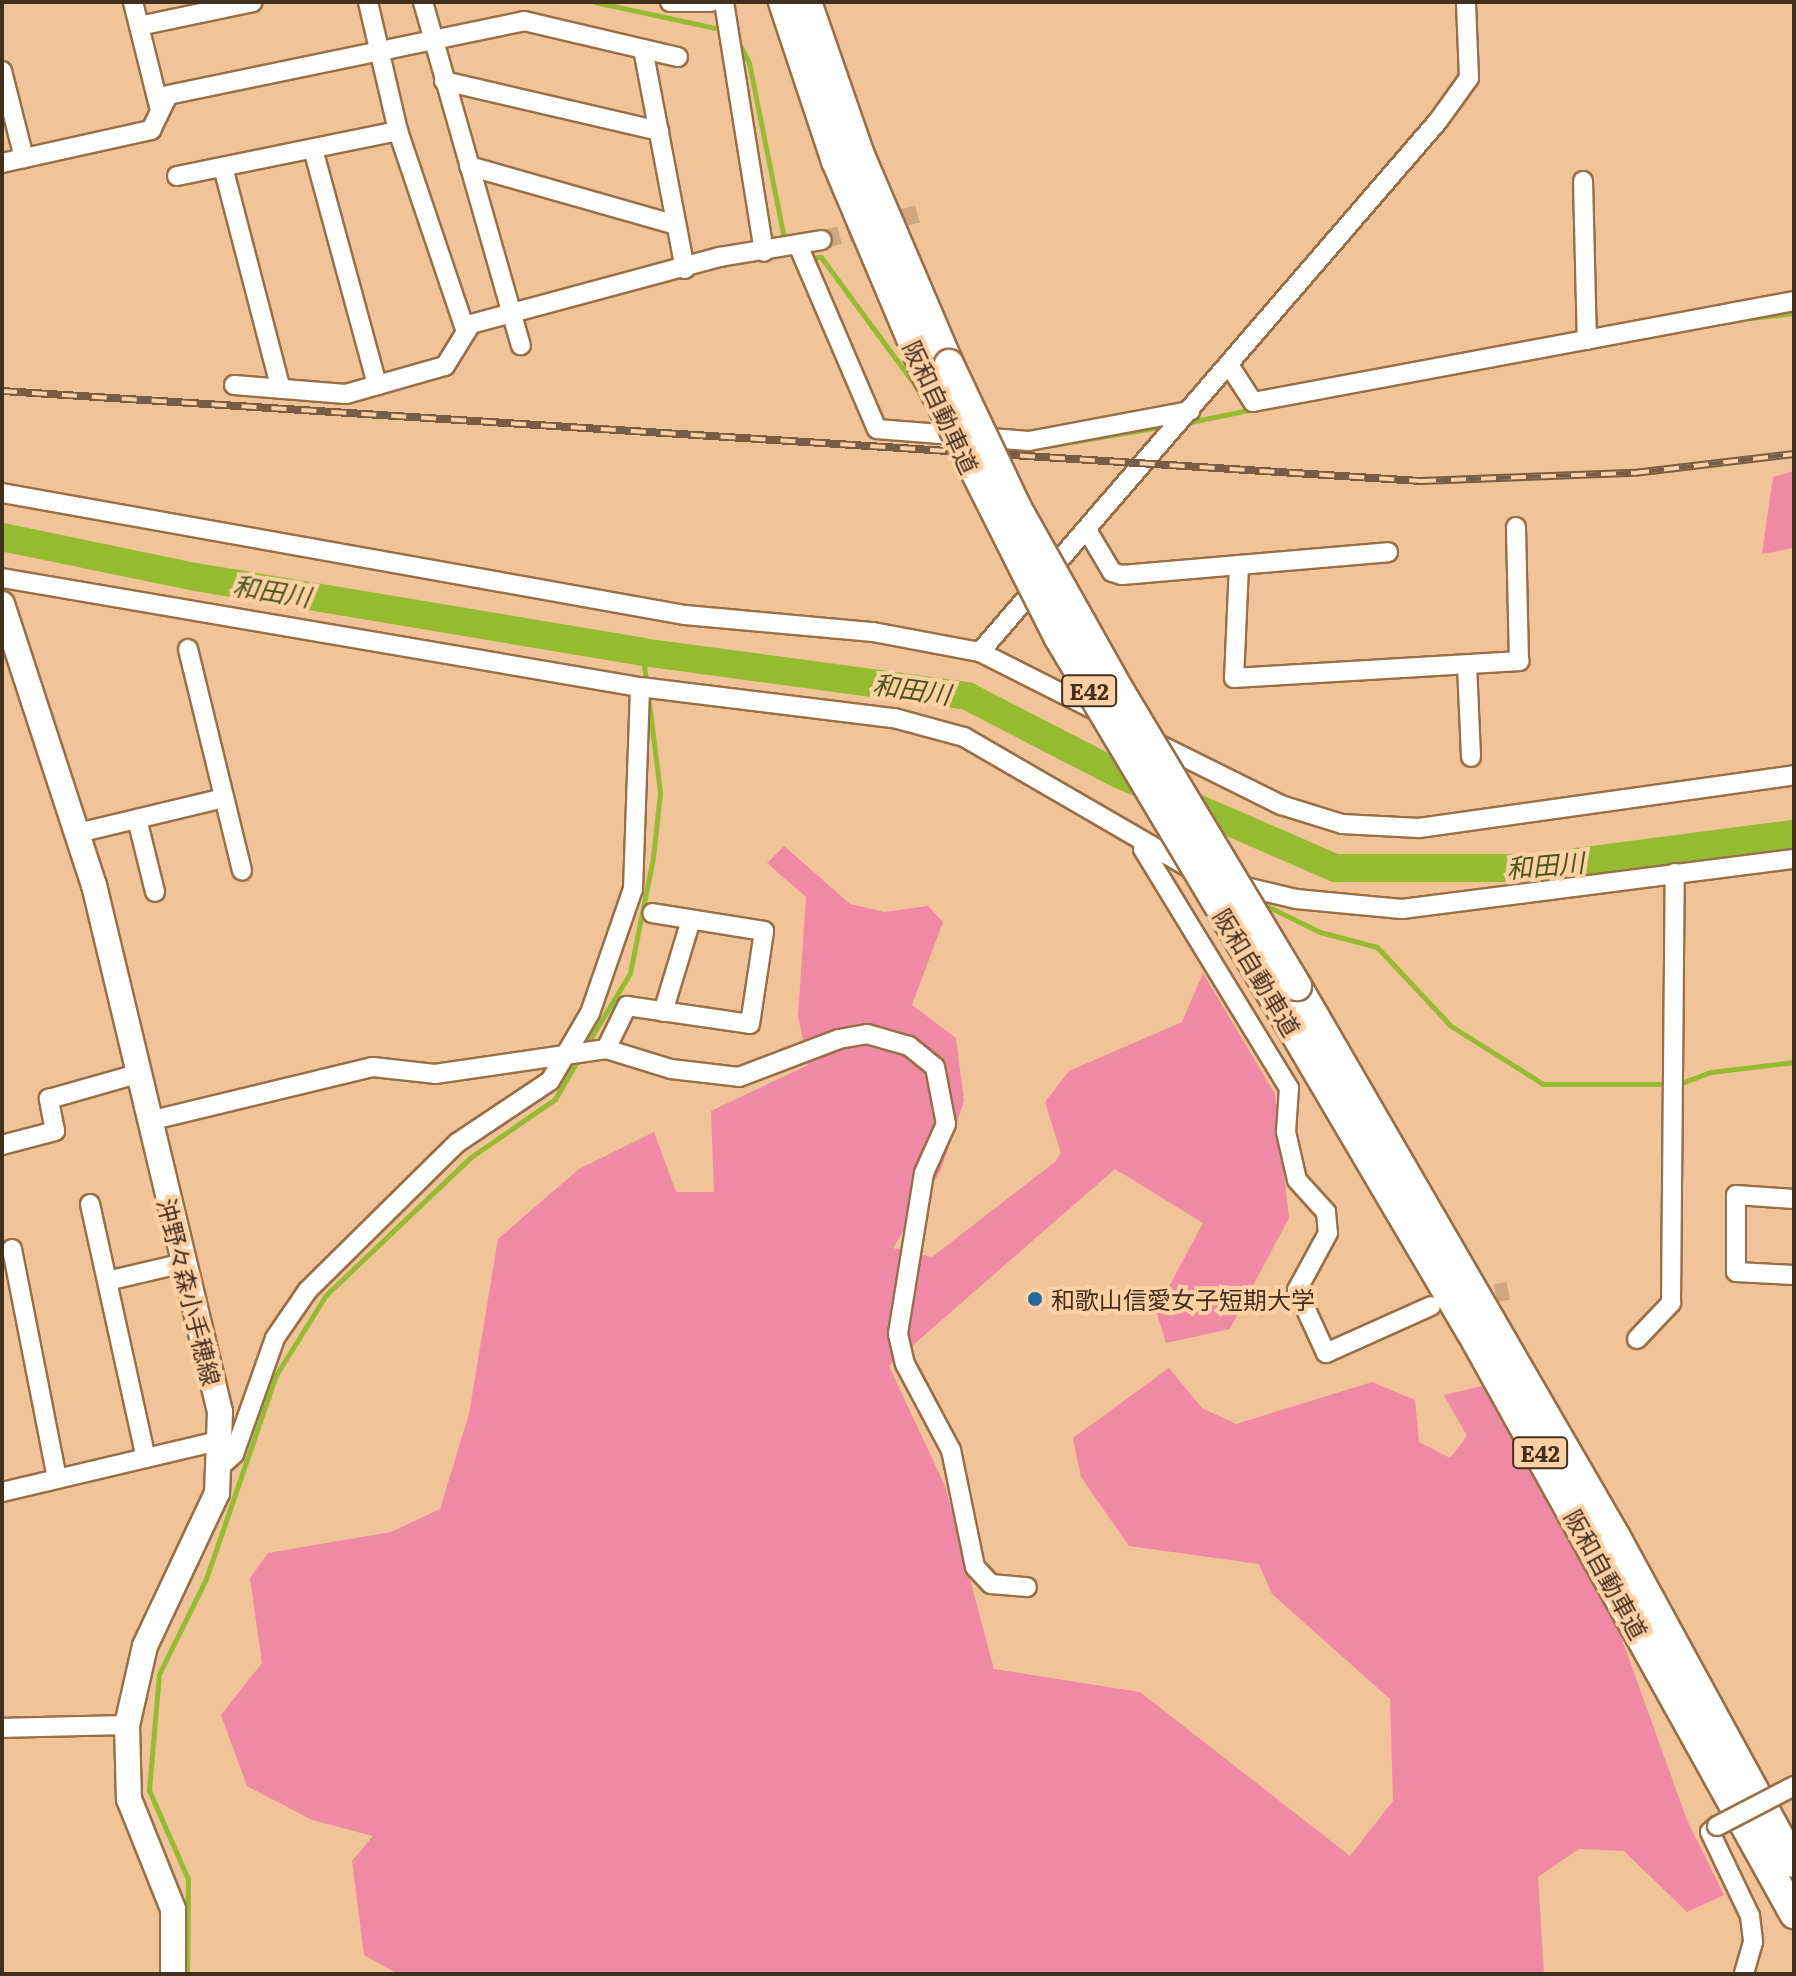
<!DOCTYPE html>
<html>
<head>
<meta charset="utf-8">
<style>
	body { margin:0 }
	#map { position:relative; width:1796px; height:1976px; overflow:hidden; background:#f1c398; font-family:Literata,"Noto Sans JP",serif }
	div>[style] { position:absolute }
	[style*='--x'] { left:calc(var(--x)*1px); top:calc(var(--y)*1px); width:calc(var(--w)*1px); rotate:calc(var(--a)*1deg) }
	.green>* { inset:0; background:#f089a3 }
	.stream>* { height:5px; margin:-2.5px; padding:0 2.5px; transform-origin:2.5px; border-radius:2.5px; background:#95bc31 }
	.river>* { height:28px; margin:-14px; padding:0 14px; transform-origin:14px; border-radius:14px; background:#95bc31 }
	.minor-tunnel>* { height:18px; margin-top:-9px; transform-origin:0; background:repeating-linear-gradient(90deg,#cea680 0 18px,transparent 0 27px) }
	.roads { filter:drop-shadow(2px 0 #996f46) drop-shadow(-2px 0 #996f46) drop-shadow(0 2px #996f46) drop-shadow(0 -2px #996f46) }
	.minor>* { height:18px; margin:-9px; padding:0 9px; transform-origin:9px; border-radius:9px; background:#fff }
	.major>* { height:24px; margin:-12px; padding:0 12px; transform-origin:12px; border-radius:12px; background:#fff }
	.highway>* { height:28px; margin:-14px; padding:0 14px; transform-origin:14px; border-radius:14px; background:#fff }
	.rail>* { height:8px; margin-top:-4px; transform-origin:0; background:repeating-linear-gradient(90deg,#ffd0a4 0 15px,#785d44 0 30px); box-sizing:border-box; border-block:2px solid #785d44 }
	.bridges { filter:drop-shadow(2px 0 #996f46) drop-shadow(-2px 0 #996f46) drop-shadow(0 2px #996f46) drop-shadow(0 -2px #996f46) }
	.minor-bridge>* { height:18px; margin:-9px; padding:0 9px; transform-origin:9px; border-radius:9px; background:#fff }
	.highway-bridge>* { height:28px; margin:-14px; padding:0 14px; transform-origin:14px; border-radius:14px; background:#fff }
	.dots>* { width:22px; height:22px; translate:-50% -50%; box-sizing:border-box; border:4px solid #ffd0a4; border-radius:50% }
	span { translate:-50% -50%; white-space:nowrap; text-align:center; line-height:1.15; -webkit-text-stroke:8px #ffd0a4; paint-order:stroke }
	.shield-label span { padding:2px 6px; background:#ffd0a4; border:2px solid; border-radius:6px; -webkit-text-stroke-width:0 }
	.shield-label { font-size:22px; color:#42301f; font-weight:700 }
	.street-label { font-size:24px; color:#42301f }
	.poi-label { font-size:24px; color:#42301f }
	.left { translate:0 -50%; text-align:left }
	.water-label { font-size:26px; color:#465723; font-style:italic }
	.frame { position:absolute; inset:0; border:4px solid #42301f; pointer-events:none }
</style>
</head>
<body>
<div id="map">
	<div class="green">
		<div style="clip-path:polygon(1794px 471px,1794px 548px,1762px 554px,1773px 477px)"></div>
		<div style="clip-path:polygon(784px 846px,850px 904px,884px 912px,928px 906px,943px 922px,912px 1005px,956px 1038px,964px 1101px,940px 1172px,893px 1248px,932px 1257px,1055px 1162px,1061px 1153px,1045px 1102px,1069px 1071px,1182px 1022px,1203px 973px,1275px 1094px,1289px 1218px,1230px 1329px,1166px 1343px,1156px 1311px,1203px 1223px,1115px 1169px,889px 1366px,945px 1486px,994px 1669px,1140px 1692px,1350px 1856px,1393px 1801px,1390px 1699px,1272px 1594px,1259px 1564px,1129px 1546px,1081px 1477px,1073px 1438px,1169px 1368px,1202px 1408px,1236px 1424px,1372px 1382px,1415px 1400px,1419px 1442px,1450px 1458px,1467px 1436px,1444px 1395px,1482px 1386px,1620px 1634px,1687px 1820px,1724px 1895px,1687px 1912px,1624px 1851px,1579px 1849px,1538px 1877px,1544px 1974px,398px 1974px,364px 1955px,352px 1861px,373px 1836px,312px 1820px,247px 1786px,221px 1715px,262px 1663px,250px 1578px,268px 1553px,391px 1532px,440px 1509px,469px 1414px,498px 1239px,579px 1169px,654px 1132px,676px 1192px,714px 1192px,711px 1111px,808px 1065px,798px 1016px,806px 897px,767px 863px)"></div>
	</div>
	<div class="stream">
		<div style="--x:595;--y:2;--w:133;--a:12.2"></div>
		<div style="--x:737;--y:40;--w:26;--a:62"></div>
		<div style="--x:749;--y:63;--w:184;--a:78.7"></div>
		<div style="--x:807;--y:258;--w:14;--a:-4"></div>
		<div style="--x:821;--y:257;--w:169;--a:53.7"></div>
		<div style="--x:1751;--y:318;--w:43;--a:-6.6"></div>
		<div style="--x:1185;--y:423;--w:70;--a:-11.5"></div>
		<div style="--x:1047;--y:446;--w:122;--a:-9.5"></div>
		<div style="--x:999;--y:452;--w:26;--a:-7"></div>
		<div style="--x:642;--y:652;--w:30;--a:82"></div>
		<div style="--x:1259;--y:902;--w:68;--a:26.2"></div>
		<div style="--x:1320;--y:932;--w:59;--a:14.7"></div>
		<div style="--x:1377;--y:947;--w:108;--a:46.9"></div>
		<div style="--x:1451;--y:1026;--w:109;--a:32.2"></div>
		<div style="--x:1543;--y:1084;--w:126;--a:0"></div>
		<div style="--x:586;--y:1046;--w:85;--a:-58.9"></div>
		<div style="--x:630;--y:973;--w:117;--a:-78.7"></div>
		<div style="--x:653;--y:858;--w:66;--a:-83.9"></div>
		<div style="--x:660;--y:792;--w:97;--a:-97.1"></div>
		<div style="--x:1679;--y:1084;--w:34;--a:-21"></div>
		<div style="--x:1711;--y:1072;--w:84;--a:-6.9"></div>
		<div style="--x:187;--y:1974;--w:95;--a:-89.4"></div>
		<div style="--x:188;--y:1879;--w:97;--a:-113.7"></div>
		<div style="--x:149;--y:1790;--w:116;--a:-85.1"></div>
		<div style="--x:159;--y:1674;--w:106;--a:-63.7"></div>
		<div style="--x:206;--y:1579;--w:216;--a:-71.1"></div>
		<div style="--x:276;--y:1375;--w:94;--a:-58"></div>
		<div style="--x:326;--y:1295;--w:200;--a:-43.6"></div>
		<div style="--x:471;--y:1157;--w:102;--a:-34.6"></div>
		<div style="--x:555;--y:1099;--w:48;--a:-59.7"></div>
	</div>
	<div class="river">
		<div style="--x:2;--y:537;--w:198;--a:11.7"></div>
		<div style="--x:196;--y:577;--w:452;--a:9.5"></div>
		<div style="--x:642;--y:652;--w:328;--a:7.7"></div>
		<div style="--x:967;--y:696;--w:168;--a:27.3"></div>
		<div style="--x:1116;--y:773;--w:240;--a:23.4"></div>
		<div style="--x:1336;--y:868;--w:195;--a:0"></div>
		<div style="--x:1531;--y:868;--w:265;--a:-7.4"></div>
	</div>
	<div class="minor-tunnel">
		<div style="--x:822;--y:240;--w:106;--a:-15.4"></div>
		<div style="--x:1469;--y:1299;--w:40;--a:-12"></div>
	</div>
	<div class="roads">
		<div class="minor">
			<div style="--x:133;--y:2;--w:111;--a:76"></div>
			<div style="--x:368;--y:2;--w:132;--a:76.9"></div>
			<div style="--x:398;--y:131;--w:212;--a:71.3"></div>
			<div style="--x:423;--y:2;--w:357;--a:74.1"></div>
			<div style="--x:670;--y:2;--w:41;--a:0"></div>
			<div style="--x:724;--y:2;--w:253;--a:80.9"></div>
			<div style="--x:139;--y:26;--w:116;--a:-11.9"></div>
			<div style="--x:643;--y:49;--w:224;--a:79.2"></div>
			<div style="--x:2;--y:71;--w:90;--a:75.8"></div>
			<div style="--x:444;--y:81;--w:221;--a:13.1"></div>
			<div style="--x:313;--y:149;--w:245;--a:74.8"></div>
			<div style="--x:2;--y:163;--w:153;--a:-12.5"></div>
			<div style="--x:151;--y:130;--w:39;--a:-64"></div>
			<div style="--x:168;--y:95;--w:364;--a:-11.7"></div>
			<div style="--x:524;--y:21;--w:158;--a:13.2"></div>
			<div style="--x:469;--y:166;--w:215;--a:15.9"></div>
			<div style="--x:223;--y:167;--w:229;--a:75.4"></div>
			<div style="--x:177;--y:176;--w:226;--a:-11.5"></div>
			<div style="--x:1583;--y:181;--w:159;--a:88.6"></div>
			<div style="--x:798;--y:245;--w:200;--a:66.8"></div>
			<div style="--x:877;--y:429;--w:152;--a:4.5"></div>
			<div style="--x:1029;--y:441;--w:164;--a:-10.6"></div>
			<div style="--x:1229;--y:365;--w:44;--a:57"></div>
			<div style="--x:1253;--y:402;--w:550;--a:-10.57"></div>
			<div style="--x:234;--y:385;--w:112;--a:4.6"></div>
			<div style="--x:346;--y:394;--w:103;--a:-15.8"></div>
			<div style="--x:445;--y:366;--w:49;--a:-58.2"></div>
			<div style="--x:471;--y:324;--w:258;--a:-15.1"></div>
			<div style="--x:720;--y:257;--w:103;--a:-9.5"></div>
			<div style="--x:2;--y:493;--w:694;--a:10.13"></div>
			<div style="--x:685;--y:615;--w:189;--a:5.2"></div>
			<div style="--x:873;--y:632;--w:109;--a:10.6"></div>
			<div style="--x:980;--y:652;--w:138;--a:26.8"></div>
			<div style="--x:1087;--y:530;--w:49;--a:59.2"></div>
			<div style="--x:1112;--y:572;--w:10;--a:17"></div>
			<div style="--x:1122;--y:575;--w:267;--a:-4.9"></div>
			<div style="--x:1239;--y:565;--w:113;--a:92.5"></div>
			<div style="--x:1234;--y:678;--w:286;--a:-3.4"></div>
			<div style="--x:1519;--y:661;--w:134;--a:-91.3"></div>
			<div style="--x:2;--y:578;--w:647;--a:9.7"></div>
			<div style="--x:640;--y:687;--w:256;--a:7"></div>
			<div style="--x:894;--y:718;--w:73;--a:15.2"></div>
			<div style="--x:964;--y:737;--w:269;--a:30.1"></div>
			<div style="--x:188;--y:649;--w:228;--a:76.3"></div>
			<div style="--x:980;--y:652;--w:701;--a:-49.22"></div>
			<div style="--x:1438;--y:121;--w:53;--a:-54.2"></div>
			<div style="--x:1469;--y:78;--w:76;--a:-92.3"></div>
			<div style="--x:1467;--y:665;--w:92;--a:87.5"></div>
			<div style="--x:1154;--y:742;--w:142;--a:26.4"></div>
			<div style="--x:1281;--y:805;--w:64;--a:17.3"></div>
			<div style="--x:1342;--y:824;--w:77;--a:3"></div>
			<div style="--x:1419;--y:828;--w:379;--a:-8"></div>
			<div style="--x:137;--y:819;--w:75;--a:76.1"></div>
			<div style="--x:78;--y:833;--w:150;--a:-13.5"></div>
			<div style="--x:1143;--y:849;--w:280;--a:58.6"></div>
			<div style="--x:1289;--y:1088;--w:44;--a:93.9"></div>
			<div style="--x:1286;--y:1132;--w:49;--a:77.1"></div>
			<div style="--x:1297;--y:1180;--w:43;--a:47.8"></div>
			<div style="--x:1326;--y:1212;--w:21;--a:85"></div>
			<div style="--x:1328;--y:1233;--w:65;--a:118.5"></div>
			<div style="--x:1297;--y:1290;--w:69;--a:65.3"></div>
			<div style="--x:1326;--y:1353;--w:115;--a:-24.1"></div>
			<div style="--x:1233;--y:884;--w:65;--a:13.4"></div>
			<div style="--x:1296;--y:899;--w:106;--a:5.4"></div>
			<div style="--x:1402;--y:909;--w:395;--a:-7.3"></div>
			<div style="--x:663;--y:1012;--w:96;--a:-73.1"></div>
			<div style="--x:606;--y:1049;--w:48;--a:-64"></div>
			<div style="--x:627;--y:1006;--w:124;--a:8.3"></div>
			<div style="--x:750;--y:1024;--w:94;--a:-81.4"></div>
			<div style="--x:764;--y:931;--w:113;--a:-170.9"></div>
			<div style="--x:149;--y:1121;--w:230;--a:-13.6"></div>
			<div style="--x:373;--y:1067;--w:62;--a:6.4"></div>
			<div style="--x:435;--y:1074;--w:173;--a:-8.3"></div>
			<div style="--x:606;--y:1049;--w:68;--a:17.1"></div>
			<div style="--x:671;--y:1069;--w:68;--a:6.7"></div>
			<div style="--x:739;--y:1077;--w:107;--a:-20.8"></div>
			<div style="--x:839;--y:1039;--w:28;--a:-10"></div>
			<div style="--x:867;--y:1034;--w:44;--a:15.9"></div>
			<div style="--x:909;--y:1046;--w:33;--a:39"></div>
			<div style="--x:935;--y:1067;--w:58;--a:79.1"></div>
			<div style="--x:946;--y:1124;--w:54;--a:114.2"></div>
			<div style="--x:924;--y:1173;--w:163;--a:99.2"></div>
			<div style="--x:898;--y:1334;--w:31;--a:77"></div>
			<div style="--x:905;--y:1364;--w:98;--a:61.9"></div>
			<div style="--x:951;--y:1450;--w:119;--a:78.4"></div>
			<div style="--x:975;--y:1567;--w:23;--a:47"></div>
			<div style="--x:991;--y:1584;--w:36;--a:5"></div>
			<div style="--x:2;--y:1145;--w:55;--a:-14.8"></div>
			<div style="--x:55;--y:1131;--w:33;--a:-101"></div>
			<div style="--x:49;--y:1099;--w:91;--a:-15.9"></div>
			<div style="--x:1794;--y:1199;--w:58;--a:-176.1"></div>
			<div style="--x:1736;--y:1195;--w:77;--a:90"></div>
			<div style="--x:1736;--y:1272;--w:58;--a:3"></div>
			<div style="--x:90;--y:1204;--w:260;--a:77.6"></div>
			<div style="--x:12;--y:1249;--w:234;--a:78.9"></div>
			<div style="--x:107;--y:1281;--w:79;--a:-13.2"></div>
			<div style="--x:1637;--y:1339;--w:50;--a:-46.6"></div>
			<div style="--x:1671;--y:1303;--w:430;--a:-89.5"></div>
			<div style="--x:223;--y:1464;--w:15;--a:-42"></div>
			<div style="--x:234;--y:1454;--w:123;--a:-70.5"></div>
			<div style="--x:275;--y:1338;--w:58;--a:-55.5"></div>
			<div style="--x:308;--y:1290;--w:209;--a:-44.6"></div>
			<div style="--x:457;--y:1143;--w:112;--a:-33.7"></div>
			<div style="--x:550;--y:1081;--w:79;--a:-59.5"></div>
			<div style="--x:590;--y:1013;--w:131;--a:-70.9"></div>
			<div style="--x:633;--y:889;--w:202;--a:-88"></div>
			<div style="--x:2;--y:1492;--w:226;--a:-13.3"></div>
			<div style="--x:2;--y:1728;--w:125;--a:-1.4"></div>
			<div style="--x:1717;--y:1826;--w:9;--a:139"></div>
			<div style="--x:1710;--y:1832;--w:93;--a:64.5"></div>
			<div style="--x:1750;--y:1916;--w:26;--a:83"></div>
			<div style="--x:1753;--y:1942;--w:33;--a:106"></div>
		</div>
		<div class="major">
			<div style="--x:2;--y:604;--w:296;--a:71.9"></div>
			<div style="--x:94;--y:885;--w:542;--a:76.55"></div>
			<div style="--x:220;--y:1412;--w:81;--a:92.1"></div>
			<div style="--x:217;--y:1493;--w:169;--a:115.2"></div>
			<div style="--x:145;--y:1646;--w:81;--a:102.8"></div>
			<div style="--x:127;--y:1725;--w:74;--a:88.5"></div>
			<div style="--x:129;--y:1799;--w:118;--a:68.2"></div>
			<div style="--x:173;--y:1909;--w:65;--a:90"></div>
		</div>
		<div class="highway">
			<div style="--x:783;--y:2;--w:168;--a:71.6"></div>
			<div style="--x:836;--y:161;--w:229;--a:67.1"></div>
			<div style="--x:807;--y:2;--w:162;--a:70.9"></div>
			<div style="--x:860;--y:155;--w:227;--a:66.9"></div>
			<div style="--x:1297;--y:986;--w:637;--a:59.93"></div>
			<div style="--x:1616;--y:1537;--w:371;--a:61.4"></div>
			<div style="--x:1274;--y:998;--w:388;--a:59.5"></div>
			<div style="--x:1471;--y:1332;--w:666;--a:60.97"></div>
		</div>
	</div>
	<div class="rail">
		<div style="--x:2;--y:391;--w:1422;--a:3.63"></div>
		<div style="--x:1421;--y:481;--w:213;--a:-2.2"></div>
		<div style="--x:1634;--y:473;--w:161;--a:-6.8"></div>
	</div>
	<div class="bridges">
		<div class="minor-bridge">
			<div style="--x:1717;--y:1826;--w:87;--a:-27.5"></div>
		</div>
		<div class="highway-bridge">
			<div style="--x:949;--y:364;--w:157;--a:64.7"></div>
			<div style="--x:1016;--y:506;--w:214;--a:60.7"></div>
			<div style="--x:1121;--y:693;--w:342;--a:59"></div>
			<div style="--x:925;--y:372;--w:298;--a:63.3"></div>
			<div style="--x:1059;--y:638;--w:419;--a:59.2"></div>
		</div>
	</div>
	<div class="dots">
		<div style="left:1035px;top:1299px;background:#236b9f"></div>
	</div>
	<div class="shield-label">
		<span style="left:1089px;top:691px">E42</span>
		<span style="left:1540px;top:1453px">E42</span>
	</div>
	<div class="street-label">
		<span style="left:942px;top:407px;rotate:65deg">阪和自動車道</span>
		<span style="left:1258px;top:972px;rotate:59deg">阪和自動車道</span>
		<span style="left:190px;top:1292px;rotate:76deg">沖野々森小手穂線</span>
		<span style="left:1607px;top:1574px;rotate:61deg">阪和自動車道</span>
	</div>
	<div class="poi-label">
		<span class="left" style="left:1051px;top:1299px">和歌山信愛女子短期大学</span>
	</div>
	<div class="water-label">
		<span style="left:272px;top:590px;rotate:9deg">和田川</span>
		<span style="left:912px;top:688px;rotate:8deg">和田川</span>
		<span style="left:1545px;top:864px;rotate:-5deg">和田川</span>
	</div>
	<div class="frame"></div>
</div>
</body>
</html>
